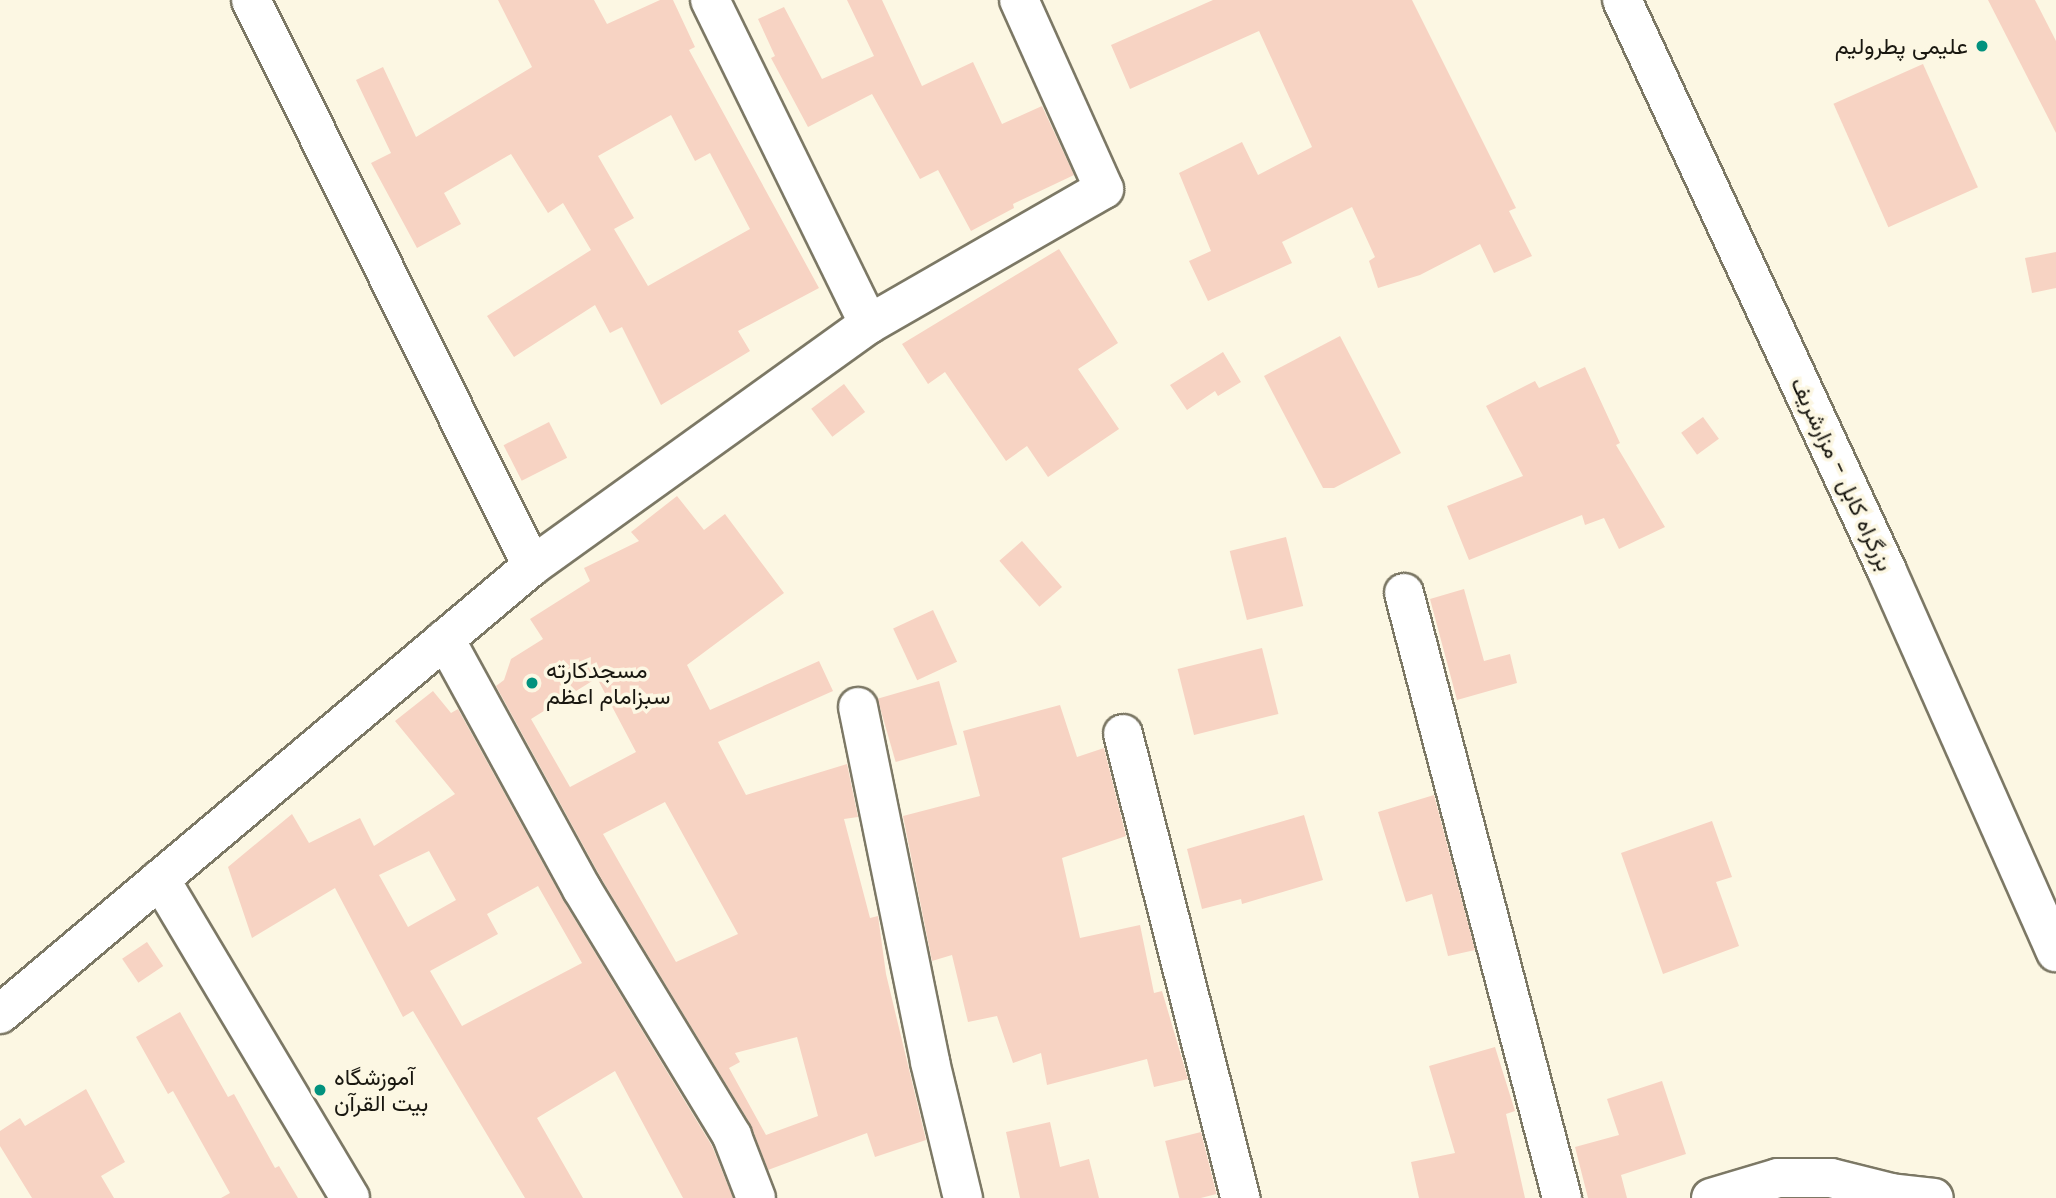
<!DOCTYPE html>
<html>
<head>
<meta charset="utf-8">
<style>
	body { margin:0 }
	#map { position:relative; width:2056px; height:1198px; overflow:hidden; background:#fcf7e3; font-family:Poppins,Vazirmatn,sans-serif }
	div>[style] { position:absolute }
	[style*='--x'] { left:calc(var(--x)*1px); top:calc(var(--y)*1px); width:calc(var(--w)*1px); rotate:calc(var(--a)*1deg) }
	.building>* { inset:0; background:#f7d3c3; transform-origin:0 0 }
	.roads { filter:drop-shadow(2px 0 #7c7865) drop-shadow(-2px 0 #7c7865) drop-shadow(0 2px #7c7865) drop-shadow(0 -2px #7c7865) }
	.minor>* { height:38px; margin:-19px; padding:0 19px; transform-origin:19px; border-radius:19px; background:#fff }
	.highway>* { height:38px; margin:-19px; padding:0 19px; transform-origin:19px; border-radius:19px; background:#fff }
	.dots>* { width:19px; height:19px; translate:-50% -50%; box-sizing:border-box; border:4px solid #fcf7e3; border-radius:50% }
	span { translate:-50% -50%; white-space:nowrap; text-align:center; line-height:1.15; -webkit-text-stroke:7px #fcf7e3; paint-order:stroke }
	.poi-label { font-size:23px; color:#191710 }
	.right { translate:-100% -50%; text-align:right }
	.left { translate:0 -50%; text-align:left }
	.street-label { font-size:23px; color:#191710 }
</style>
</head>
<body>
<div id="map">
	<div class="building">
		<div style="clip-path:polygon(evenodd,498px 0,594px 0,607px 24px,660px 0,673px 0,695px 47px,689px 50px,819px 288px,738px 331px,750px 351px,661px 405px,622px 327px,610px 333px,595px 305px,514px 357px,487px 316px,591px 250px,563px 203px,548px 213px,511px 154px,444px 193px,461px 224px,417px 248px,371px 163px,391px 153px,356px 80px,383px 67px,416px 137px,532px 67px,498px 0,671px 115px,695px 161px,710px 153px,750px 229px,648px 286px,614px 229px,634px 218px,598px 156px,671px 115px)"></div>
		<div style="clip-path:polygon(847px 0,882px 0,922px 86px,973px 62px,1002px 124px,1042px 106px,1074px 175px,1013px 204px,1014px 208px,971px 231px,938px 170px,920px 179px,872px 94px,808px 127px,771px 58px,775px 56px,758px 19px,784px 7px,822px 79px,874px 56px)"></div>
		<div style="clip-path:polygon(1213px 0,1412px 0,1516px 208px,1509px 211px,1532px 256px,1494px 273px,1480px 244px,1420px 275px,1378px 288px,1369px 261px,1375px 257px,1352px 207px,1282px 242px,1292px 263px,1208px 301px,1189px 261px,1211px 251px,1179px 173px,1242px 142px,1258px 175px,1312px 147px,1259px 31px,1130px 89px,1111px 45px)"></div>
		<div style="clip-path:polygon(1988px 0,2035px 0,2056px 41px,2056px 133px)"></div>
		<div style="left:1923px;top:64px;width:135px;height:98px;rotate:66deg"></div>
		<div style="clip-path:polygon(1059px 249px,1118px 343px,1078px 369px,1119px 429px,1048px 477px,1027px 446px,1006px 461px,945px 372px,928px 384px,902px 344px)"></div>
		<div style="clip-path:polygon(2056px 252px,2056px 288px,2032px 293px,2025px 258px)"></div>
		<div style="clip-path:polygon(1340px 336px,1401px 453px,1334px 488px,1323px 488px,1264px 376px)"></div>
		<div style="clip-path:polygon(1223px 352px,1241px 382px,1218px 396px,1215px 391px,1187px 410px,1170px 385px)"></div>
		<div style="clip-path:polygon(1585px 367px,1620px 443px,1616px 445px,1665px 527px,1619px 549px,1604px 518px,1585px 525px,1582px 515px,1469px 560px,1447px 506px,1523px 476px,1486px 406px,1535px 381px,1539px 388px)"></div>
		<div style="left:844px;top:384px;width:35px;height:41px;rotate:53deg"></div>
		<div style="left:1703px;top:417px;width:27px;height:27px;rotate:54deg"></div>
		<div style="left:549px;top:422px;width:40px;height:51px;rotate:63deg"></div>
		<div style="clip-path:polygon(evenodd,677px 496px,704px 530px,725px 514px,784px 593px,687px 665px,710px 710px,819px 661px,833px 691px,718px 742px,746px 795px,847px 764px,858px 817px,844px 819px,870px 918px,878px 916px,886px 974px,926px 1140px,875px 1157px,867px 1133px,768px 1170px,751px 1125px,601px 878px,496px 686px,504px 680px,511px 659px,543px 639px,530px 619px,590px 581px,584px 568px,639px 541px,631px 532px,677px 496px,597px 678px,636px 752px,570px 787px,531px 719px,597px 678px,677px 496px,665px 802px,738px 934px,676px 962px,603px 834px,665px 802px,677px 496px,797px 1037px,818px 1116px,766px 1135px,729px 1068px,740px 1062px,735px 1053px,797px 1037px)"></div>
		<div style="left:1286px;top:537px;width:71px;height:58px;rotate:76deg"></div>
		<div style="left:1022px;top:541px;width:61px;height:30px;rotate:49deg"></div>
		<div style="clip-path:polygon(1464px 589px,1484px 661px,1510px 654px,1517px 683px,1457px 700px,1430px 599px)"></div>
		<div style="left:933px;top:610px;width:57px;height:44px;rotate:65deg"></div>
		<div style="left:1262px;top:648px;width:68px;height:87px;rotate:76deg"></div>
		<div style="left:939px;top:681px;width:66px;height:64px;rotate:74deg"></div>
		<div style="clip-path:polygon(evenodd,433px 691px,451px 713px,458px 709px,563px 900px,712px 1146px,733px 1198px,683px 1198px,615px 1071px,537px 1118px,583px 1198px,525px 1198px,413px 1011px,403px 1017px,335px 888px,252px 938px,228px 867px,292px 814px,309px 843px,360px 818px,374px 846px,455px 794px,395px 721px,433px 691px,429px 851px,456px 900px,408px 927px,379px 875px,429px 851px,433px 691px,538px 886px,582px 963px,462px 1026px,430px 971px,498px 934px,487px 914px,538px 886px)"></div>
		<div style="clip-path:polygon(1060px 705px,1077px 757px,1104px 748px,1126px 836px,1062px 858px,1080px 938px,1140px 925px,1154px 993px,1162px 991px,1188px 1079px,1154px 1087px,1147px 1059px,1047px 1085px,1041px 1053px,1013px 1063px,997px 1016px,968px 1022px,952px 955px,932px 961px,903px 816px,980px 796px,963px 731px)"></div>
		<div style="clip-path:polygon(1434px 795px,1475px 950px,1448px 956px,1432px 894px,1406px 902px,1378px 812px)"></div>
		<div style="clip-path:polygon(1304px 815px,1323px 880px,1242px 904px,1241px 899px,1202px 909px,1187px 849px)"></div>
		<div style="clip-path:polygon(1712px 821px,1732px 877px,1716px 882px,1739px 946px,1663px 974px,1621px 853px)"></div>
		<div style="left:147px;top:942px;width:29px;height:30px;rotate:56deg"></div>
		<div style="clip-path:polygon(180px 1012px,228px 1097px,234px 1094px,275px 1168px,279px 1166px,298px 1198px,221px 1198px,230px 1193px,173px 1091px,168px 1094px,136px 1037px)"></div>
		<div style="clip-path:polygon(1495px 1047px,1515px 1111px,1506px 1114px,1525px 1198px,1419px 1198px,1411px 1162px,1455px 1153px,1429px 1066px)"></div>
		<div style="clip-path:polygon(1662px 1081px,1686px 1154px,1621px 1175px,1627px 1198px,1588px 1198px,1575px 1147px,1619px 1135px,1607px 1099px)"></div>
		<div style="clip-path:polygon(86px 1089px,125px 1162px,101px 1176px,114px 1198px,32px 1198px,0 1146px,0 1131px,20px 1118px,25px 1126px)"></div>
		<div style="clip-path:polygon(1050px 1122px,1060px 1167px,1089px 1159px,1099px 1198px,1020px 1198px,1006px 1132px)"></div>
		<div style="left:1201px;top:1132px;width:64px;height:37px;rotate:76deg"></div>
	</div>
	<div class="roads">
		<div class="minor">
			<div style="--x:251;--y:0;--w:632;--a:63.6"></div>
			<div style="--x:710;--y:0;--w:361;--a:63.9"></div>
			<div style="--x:1404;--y:593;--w:625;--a:75.36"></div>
			<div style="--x:445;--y:639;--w:285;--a:61.3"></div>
			<div style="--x:582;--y:889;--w:289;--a:58.7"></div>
			<div style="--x:732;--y:1136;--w:66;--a:68.8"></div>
			<div style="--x:858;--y:707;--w:362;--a:78.5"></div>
			<div style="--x:930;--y:1062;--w:140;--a:76.4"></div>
			<div style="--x:1123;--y:734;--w:479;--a:75.8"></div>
			<div style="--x:160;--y:879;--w:371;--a:59.2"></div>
			<div style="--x:0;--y:1014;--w:696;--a:-40.1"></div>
			<div style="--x:532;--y:566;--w:415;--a:-35.7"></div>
			<div style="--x:869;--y:324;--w:271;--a:-29.9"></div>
			<div style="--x:1104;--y:189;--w:207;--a:-114.2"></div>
			<div style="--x:1711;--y:1198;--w:70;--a:-16.6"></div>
			<div style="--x:1778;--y:1178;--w:53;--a:0"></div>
			<div style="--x:1831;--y:1178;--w:62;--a:14"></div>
			<div style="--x:1891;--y:1193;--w:43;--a:6.6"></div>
		</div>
		<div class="highway">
			<div style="--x:1622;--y:0;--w:629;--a:65.1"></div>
			<div style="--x:1887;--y:571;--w:417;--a:66.1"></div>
		</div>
	</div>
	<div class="dots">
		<div style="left:1982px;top:46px;background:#02927e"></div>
		<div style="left:532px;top:683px;background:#02927e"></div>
		<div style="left:320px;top:1090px;background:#02927e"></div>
	</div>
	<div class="poi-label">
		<span class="right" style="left:1968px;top:46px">علیمی پطرولیم</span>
		<span class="left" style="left:546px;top:683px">مسجدکارته<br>سبزامام اعظم</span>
		<span class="left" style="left:334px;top:1090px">آموزشگاه<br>بیت القرآن</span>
	</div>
	<div class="street-label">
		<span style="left:1842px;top:474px;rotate:65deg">بزرگراه کابل - مزارشریف</span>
	</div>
</div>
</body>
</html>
